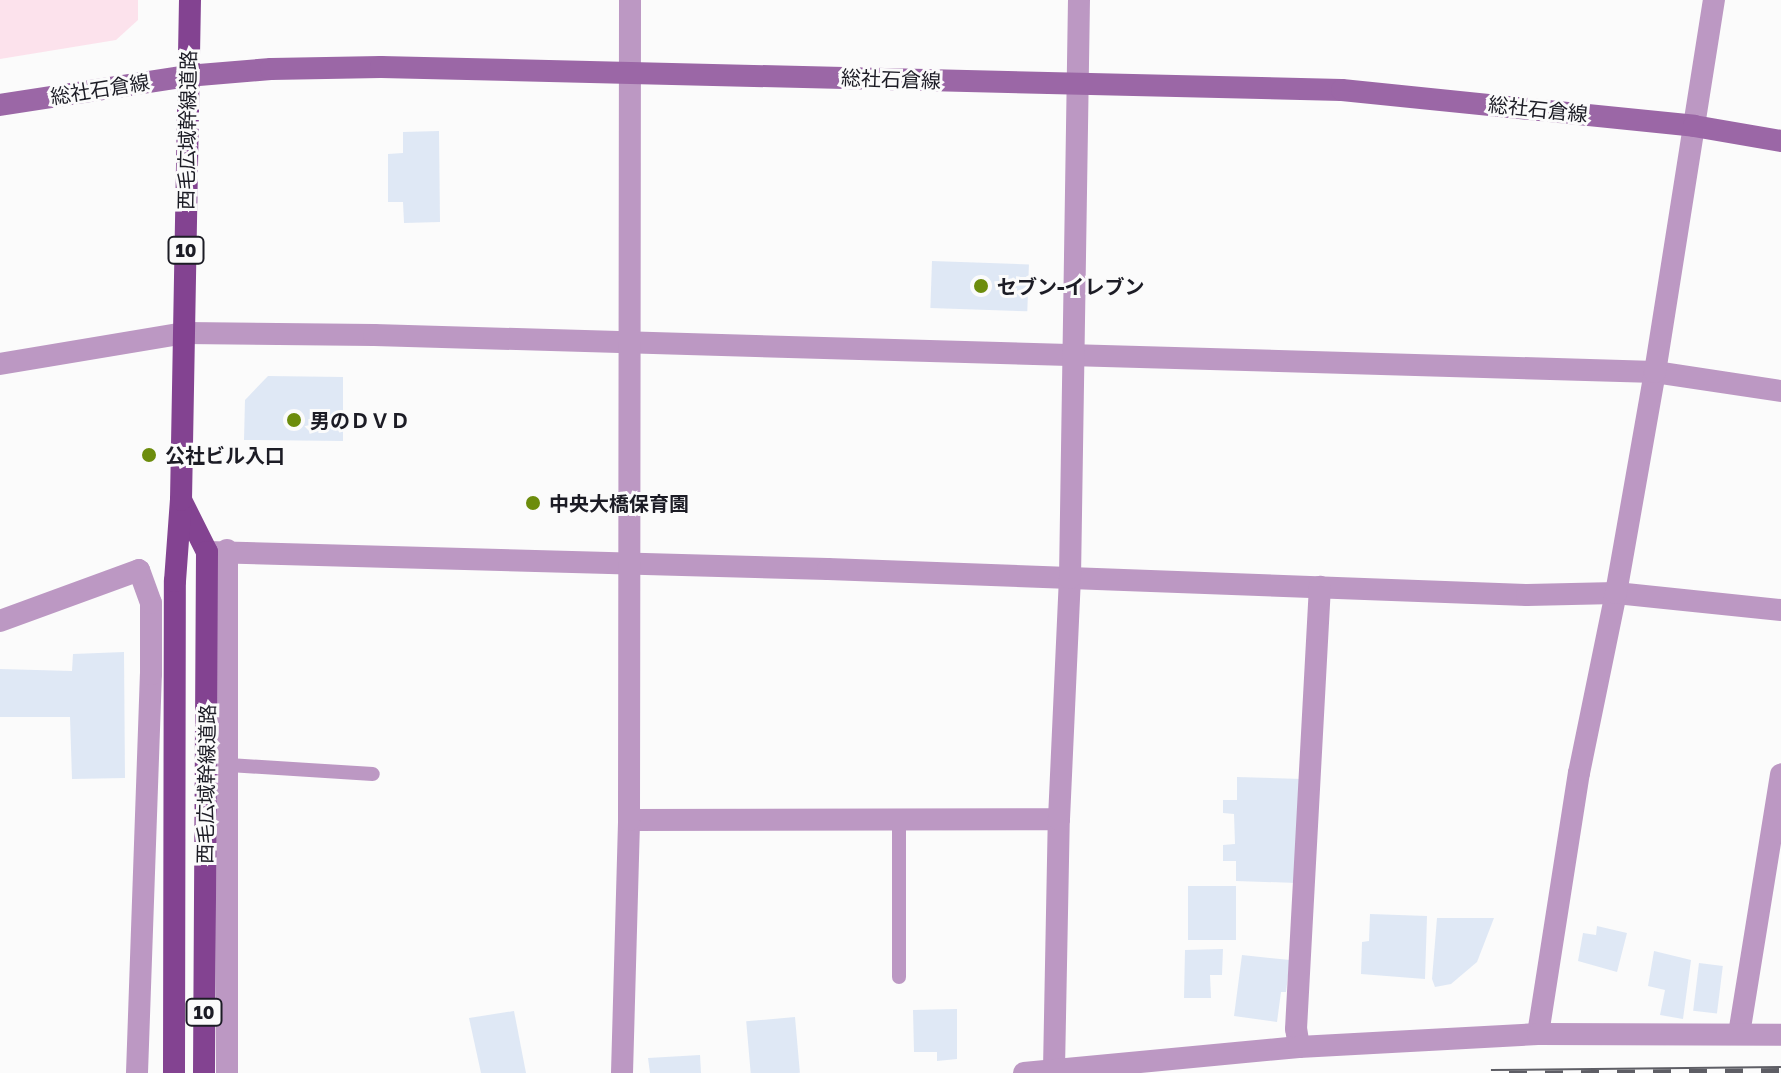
<!DOCTYPE html>
<html>
<head>
<meta charset="utf-8">
<style>
	body { margin:0 }
	#map { position:relative; width:1781px; height:1073px; overflow:hidden; background:#fbfbfb; font-family:"Golos Text","Noto Sans JP",sans-serif }
	div>[style] { position:absolute }
	[style*='--x'] { left:calc(var(--x)*1px); top:calc(var(--y)*1px); width:calc(var(--w)*1px); rotate:calc(var(--a)*1deg) }
	.green>* { inset:0; background:#fce2ec }
	.building>* { inset:0; background:#dfe8f5; transform-origin:0 0 }
	.service>* { height:14px; margin:-7px; padding:0 7px; transform-origin:7px; border-radius:7px; background:#bc98c3 }
	.minor>* { height:22px; margin:-11px; padding:0 11px; transform-origin:11px; border-radius:11px; background:#bc98c3 }
	.tertiary>* { height:22px; margin:-11px; padding:0 11px; transform-origin:11px; border-radius:11px; background:#bc98c3 }
	.secondary>* { height:22px; margin:-11px; padding:0 11px; transform-origin:11px; border-radius:11px; background:#9b67a6 }
	.primary>* { height:22px; margin:-11px; padding:0 11px; transform-origin:11px; border-radius:11px; background:#834391 }
	.rail>* { height:9px; margin-top:-4.5px; transform-origin:0; background:repeating-linear-gradient(90deg,#fbfbfb 0 18px,#5e5e65 0 36px); box-sizing:border-box; border-block:2px solid #5e5e65 }
	.dots>* { width:22px; height:22px; translate:-50% -50%; box-sizing:border-box; border:4px solid #fbfbfb; border-radius:50% }
	span { translate:-50% -50%; white-space:nowrap; text-align:center; line-height:1.15; -webkit-text-stroke:6px #fbfbfb; paint-order:stroke }
	.shield-label span { padding:2px 6px; background:#fbfbfb; border:2px solid; border-radius:6px; -webkit-text-stroke-width:0 }
	.shield-label { font-size:18px; color:#1c1c25; font-weight:700 }
	.street-label { font-size:20px; color:#1c1c25 }
	.poi-label { font-size:20px; color:#1c1c25; font-weight:700 }
	.left { translate:0 -50%; text-align:left }
</style>
</head>
<body>
<div id="map">
	<div class="green">
		<div style="clip-path:polygon(0 0,138px 0,138px 20px,116px 40px,0 59px)"></div>
	</div>
	<div class="building">
		<div style="clip-path:polygon(439px 131px,440px 222px,404px 223px,403px 202px,388px 202px,388px 154px,403px 153px,403px 132px)"></div>
		<div style="left:932px;top:261px;width:97px;height:47px;rotate:2deg"></div>
		<div style="clip-path:polygon(268px 376px,343px 377px,343px 441px,244px 440px,245px 400px)"></div>
		<div style="clip-path:polygon(124px 652px,125px 778px,72px 779px,70px 717px,0 717px,0 669px,72px 671px,73px 654px)"></div>
		<div style="clip-path:polygon(1237px 777px,1302px 779px,1297px 883px,1236px 881px,1236px 861px,1223px 861px,1223px 845px,1235px 844px,1234px 814px,1223px 813px,1223px 800px,1237px 800px)"></div>
		<div style="left:1188px;top:886px;width:48px;height:54px"></div>
		<div style="clip-path:polygon(1370px 914px,1427px 916px,1425px 979px,1361px 974px,1362px 942px,1369px 941px)"></div>
		<div style="clip-path:polygon(1437px 918px,1494px 918px,1477px 962px,1451px 984px,1435px 987px,1432px 979px)"></div>
		<div style="clip-path:polygon(1597px 926px,1627px 933px,1617px 972px,1578px 961px,1583px 933px,1596px 935px)"></div>
		<div style="clip-path:polygon(1223px 949px,1222px 975px,1210px 975px,1211px 998px,1184px 998px,1185px 950px)"></div>
		<div style="clip-path:polygon(1654px 951px,1691px 960px,1683px 1019px,1660px 1015px,1665px 990px,1648px 986px)"></div>
		<div style="clip-path:polygon(1242px 955px,1290px 960px,1286px 992px,1281px 992px,1277px 1022px,1234px 1016px)"></div>
		<div style="left:1699px;top:963px;width:24px;height:48px;rotate:7deg"></div>
		<div style="clip-path:polygon(957px 1009px,957px 1059px,937px 1061px,937px 1052px,914px 1052px,913px 1010px)"></div>
		<div style="clip-path:polygon(514px 1011px,526px 1073px,481px 1073px,469px 1018px)"></div>
		<div style="left:795px;top:1017px;width:56px;height:49px;rotate:85deg"></div>
		<div style="clip-path:polygon(700px 1055px,701px 1073px,650px 1073px,648px 1058px)"></div>
	</div>
	<div class="service">
		<div style="--x:229;--y:765;--w:144;--a:3.6"></div>
		<div style="--x:899;--y:820;--w:157;--a:90"></div>
	</div>
	<div class="minor">
		<div style="--x:185;--y:333;--w:189;--a:0.6"></div>
		<div style="--x:374;--y:335;--w:1282;--a:1.65"></div>
		<div style="--x:1655;--y:372;--w:127;--a:8.6"></div>
		<div style="--x:207;--y:552;--w:621;--a:1.57"></div>
		<div style="--x:828;--y:569;--w:699;--a:2.13"></div>
		<div style="--x:1527;--y:595;--w:89;--a:-1.3"></div>
		<div style="--x:1616;--y:593;--w:166;--a:5.9"></div>
		<div style="--x:629;--y:820;--w:430;--a:-0.1"></div>
		<div style="--x:1538;--y:1034;--w:264;--a:-81.1"></div>
		<div style="--x:1579;--y:773;--w:184;--a:-78.4"></div>
		<div style="--x:1616;--y:593;--w:224;--a:-80"></div>
		<div style="--x:1655;--y:372;--w:377;--a:-81"></div>
		<div style="--x:1739;--y:1034;--w:263;--a:-80.8"></div>
		<div style="--x:1299;--y:1047;--w:18;--a:-99"></div>
		<div style="--x:1296;--y:1029;--w:443;--a:-86.9"></div>
		<div style="--x:1054;--y:1069;--w:250;--a:-88.9"></div>
		<div style="--x:1059;--y:819;--w:241;--a:-87.4"></div>
		<div style="--x:1070;--y:578;--w:578;--a:-89.11"></div>
		<div style="--x:137;--y:1073;--w:399;--a:-88"></div>
		<div style="--x:151;--y:674;--w:71;--a:-90"></div>
		<div style="--x:151;--y:603;--w:35;--a:-110"></div>
		<div style="--x:227;--y:1073;--w:523;--a:-90"></div>
		<div style="--x:622;--y:1073;--w:253;--a:-88.4"></div>
		<div style="--x:629;--y:820;--w:820;--a:-89.93"></div>
		<div style="--x:1024;--y:1073;--w:276;--a:-5.4"></div>
		<div style="--x:1299;--y:1047;--w:239;--a:-3.1"></div>
		<div style="--x:1538;--y:1034;--w:243;--a:0.2"></div>
	</div>
	<div class="tertiary">
		<div style="--x:0;--y:364;--w:188;--a:-9.5"></div>
		<div style="--x:0;--y:621;--w:148;--a:-20.1"></div>
	</div>
	<div class="secondary">
		<div style="--x:0;--y:105;--w:189;--a:-8.8"></div>
		<div style="--x:187;--y:76;--w:84;--a:-4.8"></div>
		<div style="--x:271;--y:69;--w:110;--a:-1"></div>
		<div style="--x:381;--y:67;--w:961;--a:1.37"></div>
		<div style="--x:1342;--y:90;--w:354;--a:5.8"></div>
		<div style="--x:1694;--y:126;--w:88;--a:9.8"></div>
	</div>
	<div class="primary">
		<div style="--x:181;--y:500;--w:58;--a:63.4"></div>
		<div style="--x:207;--y:552;--w:521;--a:90.33"></div>
		<div style="--x:174;--y:1073;--w:492;--a:-89.9"></div>
		<div style="--x:175;--y:581;--w:81;--a:-85.8"></div>
		<div style="--x:181;--y:500;--w:500;--a:-88.97"></div>
	</div>
	<div class="rail">
		<div style="--x:1491;--y:1073;--w:290;--a:-0.6"></div>
	</div>
	<div class="dots">
		<div style="left:981px;top:286px;background:#6c8c0c"></div>
		<div style="left:294px;top:420px;background:#6c8c0c"></div>
		<div style="left:149px;top:455px;background:#6c8c0c"></div>
		<div style="left:533px;top:503px;background:#6c8c0c"></div>
	</div>
	<div class="shield-label">
		<span style="left:186px;top:250px">10</span>
		<span style="left:204px;top:1012px">10</span>
	</div>
	<div class="street-label">
		<span style="left:891px;top:79px;rotate:2deg">総社石倉線</span>
		<span style="left:100px;top:89px;rotate:-9deg">総社石倉線</span>
		<span style="left:1538px;top:109px;rotate:6deg">総社石倉線</span>
		<span style="left:187px;top:130px;rotate:-89deg">西毛広域幹線道路</span>
		<span style="left:206px;top:784px;rotate:-89deg">西毛広域幹線道路</span>
	</div>
	<div class="poi-label">
		<span class="left" style="left:997px;top:286px">セブン-イレブン</span>
		<span class="left" style="left:310px;top:420px">男のＤＶＤ</span>
		<span class="left" style="left:165px;top:455px">公社ビル入口</span>
		<span class="left" style="left:549px;top:503px">中央大橋保育園</span>
	</div>
</div>
</body>
</html>
